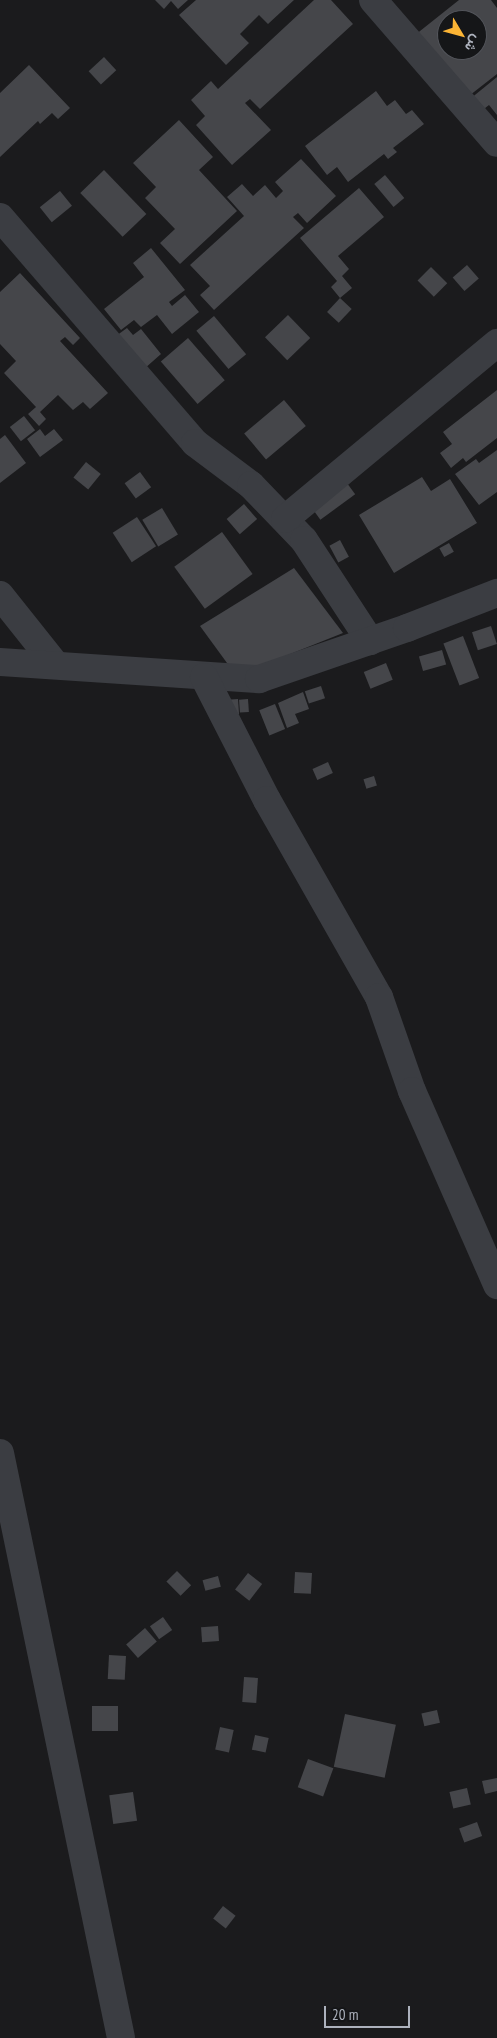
<!DOCTYPE html>
<html>
<head>
<meta charset="utf-8">
<style>
	body { margin:0 }
	#map { position:relative; width:497px; height:2038px; overflow:hidden; background:#1b1b1d; font-family:"PT Sans Narrow",Vazirmatn,sans-serif }
	div>[style] { position:absolute }
	[style*='--x'] { left:calc(var(--x)*1px); top:calc(var(--y)*1px); width:calc(var(--w)*1px); rotate:calc(var(--a)*1deg) }
	.building>* { inset:0; background:#45464a; transform-origin:0 0 }
	.minor>* { height:28px; margin:-14px; padding:0 14px; transform-origin:14px; border-radius:14px; background:#3b3d42 }
	span { translate:-50% -50%; white-space:nowrap; text-align:center; line-height:1.15; -webkit-text-stroke:4.5px #151618; paint-order:stroke }
	.north { position:absolute; left:437px; top:10px; width:50px; height:50px; box-sizing:border-box; background:#151618; border:1px solid #52545a; border-radius:50%; rotate:127deg; font-size:14px; font-weight:700; line-height:20px; text-align:center; color:#adb2bd }
	.north::after { content:''; display:block; margin:auto; width:18px; height:22px; background:#fbb435; clip-path:polygon(50% 0,100% 100%,50% 72%,0 100%) }
	.scale { position:absolute; left:324px; top:2006px; width:86px; height:22px; box-sizing:border-box; border:2px solid #adb2bd; border-top:0; padding-left:6px; font-size:15px; line-height:18px; white-space:nowrap; color:#adb2bd; -webkit-text-stroke:4px #151618; paint-order:stroke }
</style>
</head>
<body>
<div id="map">
	<div class="building">
		<div style="clip-path:polygon(155px 0,188px 0,178px 9px,171px 1px,164px 9px)"></div>
		<div style="clip-path:polygon(196px 0,294px 0,268px 24px,259px 15px,240px 34px,249px 43px,226px 65px,179px 15px)"></div>
		<div style="clip-path:polygon(314px 0,331px 0,353px 24px,260px 109px,250px 99px,245px 103px,271px 130px,232px 165px,196px 125px,205px 116px,191px 100px,211px 81px,218px 89px)"></div>
		<div style="clip-path:polygon(evenodd,459px 0,491px 0,497px 8px,497px 74px,465px 99px,415px 35px,459px 0,447px 20px,477px 20px,477px 50px,447px 50px,447px 20px)"></div>
		<div style="left:104px;top:57px;width:18px;height:21px;rotate:47deg"></div>
		<div style="clip-path:polygon(29px 65px,70px 108px,58px 119px,52px 113px,40px 124px,38px 121px,0 157px,0 93px)"></div>
		<div style="clip-path:polygon(497px 77px,497px 115px,489px 105px,480px 112px,470px 99px)"></div>
		<div style="clip-path:polygon(376px 91px,387px 106px,395px 100px,406px 114px,412px 110px,424px 124px,393px 148px,397px 152px,388px 159px,384px 154px,348px 182px,337px 167px,327px 175px,305px 146px)"></div>
		<div style="clip-path:polygon(179px 120px,213px 157px,199px 170px,237px 211px,180px 264px,160px 243px,175px 229px,145px 198px,156px 187px,133px 163px)"></div>
		<div style="clip-path:polygon(301px 159px,336px 196px,307px 223px,298px 213px,293px 217px,304px 228px,214px 310px,200px 295px,210px 286px,190px 265px,244px 216px,227px 197px,242px 184px,253px 196px,265px 185px,276px 198px,283px 191px,275px 182px)"></div>
		<div style="left:104px;top:170px;width:61px;height:33px;rotate:46deg"></div>
		<div style="left:385px;top:175px;width:30px;height:14px;rotate:50deg"></div>
		<div style="clip-path:polygon(359px 188px,384px 217px,338px 256px,349px 269px,342px 276px,352px 288px,340px 298px,331px 287px,337px 281px,300px 238px)"></div>
		<div style="left:60px;top:191px;width:19px;height:26px;rotate:51deg"></div>
		<div style="clip-path:polygon(151px 248px,185px 290px,169px 302px,172px 306px,185px 295px,199px 312px,172px 334px,157px 315px,141px 327px,134px 320px,121px 330px,104px 309px,144px 277px,133px 263px)"></div>
		<div style="left:467px;top:265px;width:18px;height:19px;rotate:49deg"></div>
		<div style="left:431px;top:267px;width:23px;height:19px;rotate:45deg"></div>
		<div style="clip-path:polygon(20px 273px,80px 338px,73px 345px,65px 337px,60px 341px,108px 393px,90px 409px,83px 402px,73px 410px,58px 395px,40px 412px,46px 419px,39px 426px,28px 414px,36px 407px,4px 373px,16px 361px,0 344px,0 292px)"></div>
		<div style="left:340px;top:298px;width:16px;height:19px;rotate:43deg"></div>
		<div style="left:288px;top:315px;width:32px;height:32px;rotate:46deg"></div>
		<div style="left:214px;top:316px;width:50px;height:23px;rotate:50deg"></div>
		<div style="clip-path:polygon(127px 328px,133px 335px,141px 329px,161px 354px,144px 369px,116px 336px)"></div>
		<div style="left:188px;top:338px;width:56px;height:36px;rotate:49deg"></div>
		<div style="clip-path:polygon(497px 390px,497px 438px,466px 462px,463px 458px,451px 468px,440px 453px,452px 444px,443px 432px)"></div>
		<div style="left:284px;top:400px;width:34px;height:52px;rotate:50deg"></div>
		<div style="left:24px;top:416px;width:18px;height:18px;rotate:52deg"></div>
		<div style="clip-path:polygon(40px 429px,45px 436px,54px 429px,63px 440px,40px 457px,27px 439px)"></div>
		<div style="clip-path:polygon(5px 435px,26px 463px,0 483px,0 439px)"></div>
		<div style="clip-path:polygon(497px 450px,497px 492px,479px 505px,455px 474px,476px 459px,479px 463px)"></div>
		<div style="left:86px;top:462px;width:19px;height:20px;rotate:39deg"></div>
		<div style="left:140px;top:472px;width:19px;height:19px;rotate:54deg"></div>
		<div style="clip-path:polygon(422px 477px,431px 491px,450px 479px,477px 523px,394px 573px,359px 515px)"></div>
		<div style="left:344px;top:479px;width:19px;height:43px;rotate:54deg"></div>
		<div style="left:244px;top:504px;width:20px;height:23px;rotate:49deg"></div>
		<div style="left:162px;top:508px;width:31px;height:23px;rotate:59deg"></div>
		<div style="left:137px;top:517px;width:35px;height:29px;rotate:57deg"></div>
		<div style="left:222px;top:532px;width:52px;height:59px;rotate:54deg"></div>
		<div style="left:340px;top:540px;width:19px;height:12px;rotate:62deg"></div>
		<div style="left:449px;top:543px;width:10px;height:11px;rotate:61deg"></div>
		<div style="clip-path:polygon(294px 568px,343px 633px,243px 673px,227px 663px,200px 626px)"></div>
		<div style="left:491px;top:626px;width:19px;height:20px;rotate:72deg"></div>
		<div style="left:463px;top:636px;width:45px;height:21px;rotate:69deg"></div>
		<div style="left:442px;top:650px;width:15px;height:24px;rotate:74deg"></div>
		<div style="left:386px;top:663px;width:18px;height:24px;rotate:68deg"></div>
		<div style="left:321px;top:686px;width:13px;height:17px;rotate:72deg"></div>
		<div style="clip-path:polygon(303px 692px,309px 709px,295px 714px,299px 723px,287px 728px,278px 703px)"></div>
		<div style="left:238px;top:699px;width:15px;height:14px;rotate:86deg"></div>
		<div style="left:248px;top:699px;width:13px;height:9px;rotate:86deg"></div>
		<div style="left:275px;top:704px;width:27px;height:17px;rotate:68deg"></div>
		<div style="left:328px;top:762px;width:12px;height:17px;rotate:66deg"></div>
		<div style="left:374px;top:776px;width:10px;height:11px;rotate:73deg"></div>
		<div style="left:177px;top:1571px;width:20px;height:15px;rotate:45deg"></div>
		<div style="left:295px;top:1572px;width:17px;height:21px;rotate:3deg"></div>
		<div style="left:248px;top:1573px;width:18px;height:21px;rotate:38deg"></div>
		<div style="left:218px;top:1576px;width:11px;height:16px;rotate:75deg"></div>
		<div style="left:163px;top:1617px;width:16px;height:16px;rotate:55deg"></div>
		<div style="left:218px;top:1626px;width:15px;height:17px;rotate:86deg"></div>
		<div style="left:145px;top:1628px;width:18px;height:25px;rotate:49deg"></div>
		<div style="left:109px;top:1655px;width:17px;height:24px;rotate:3deg"></div>
		<div style="left:244px;top:1677px;width:14px;height:25px;rotate:4deg"></div>
		<div style="left:92px;top:1706px;width:26px;height:25px"></div>
		<div style="left:437px;top:1710px;width:13px;height:16px;rotate:77deg"></div>
		<div style="left:345px;top:1714px;width:52px;height:54px;rotate:12deg"></div>
		<div style="left:220px;top:1727px;width:14px;height:23px;rotate:12deg"></div>
		<div style="left:255px;top:1735px;width:14px;height:15px;rotate:12deg"></div>
		<div style="left:308px;top:1759px;width:27px;height:30px;rotate:20deg"></div>
		<div style="clip-path:polygon(497px 1778px,497px 1791px,485px 1794px,482px 1781px)"></div>
		<div style="left:467px;top:1788px;width:17px;height:18px;rotate:77deg"></div>
		<div style="left:133px;top:1792px;width:29px;height:24px;rotate:82deg"></div>
		<div style="left:477px;top:1822px;width:15px;height:19px;rotate:70deg"></div>
		<div style="left:223px;top:1906px;width:16px;height:16px;rotate:38deg"></div>
	</div>
	<div class="minor">
		<div style="--x:373;--y:0;--w:189;--a:49.1"></div>
		<div style="--x:0;--y:217;--w:298;--a:49.2"></div>
		<div style="--x:195;--y:443;--w:70;--a:36.9"></div>
		<div style="--x:251;--y:485;--w:76;--a:46.1"></div>
		<div style="--x:304;--y:540;--w:121;--a:56.8"></div>
		<div style="--x:285;--y:519;--w:276;--a:-39.7"></div>
		<div style="--x:0;--y:595;--w:87;--a:51.5"></div>
		<div style="--x:0;--y:662;--w:260;--a:3.8"></div>
		<div style="--x:259;--y:679;--w:157;--a:-19"></div>
		<div style="--x:407;--y:628;--w:97;--a:-21.3"></div>
		<div style="--x:204;--y:677;--w:138;--a:62.9"></div>
		<div style="--x:267;--y:800;--w:227;--a:60.4"></div>
		<div style="--x:379;--y:997;--w:100;--a:70.7"></div>
		<div style="--x:412;--y:1091;--w:212;--a:66.3"></div>
		<div style="--x:0;--y:1453;--w:597;--a:78.31"></div>
	</div>
	<div class="north">ش</div>
	<div class="scale">20 m</div>
</div>
</body>
</html>
